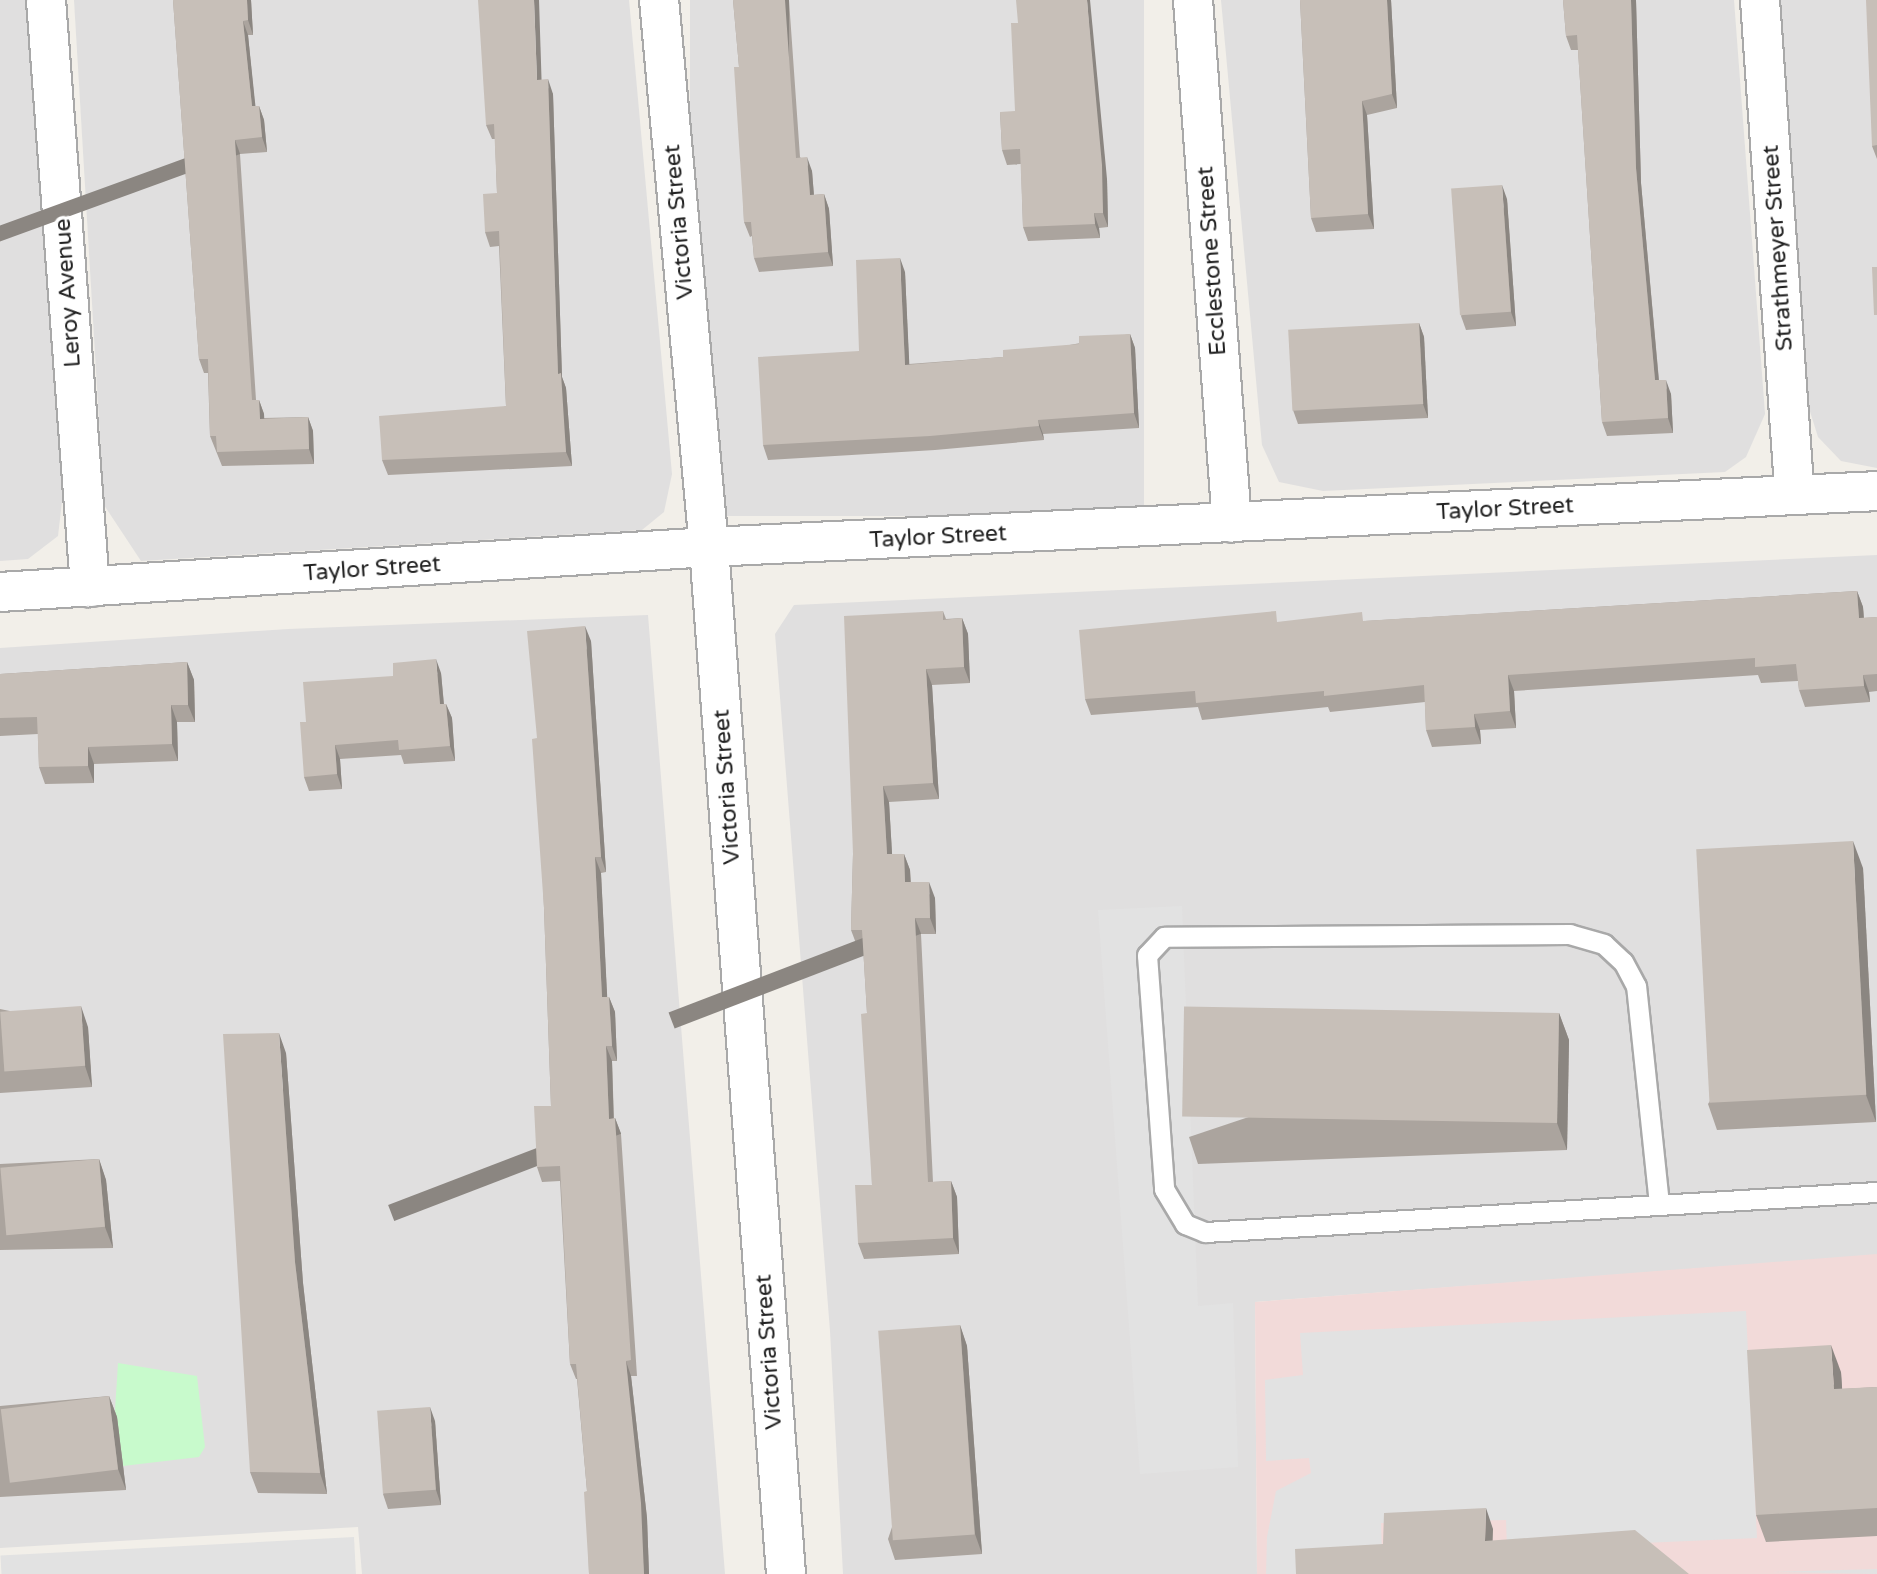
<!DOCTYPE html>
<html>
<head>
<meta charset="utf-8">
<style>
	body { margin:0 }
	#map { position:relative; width:1877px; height:1574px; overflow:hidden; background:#f2efe9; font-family:"Varela Round",sans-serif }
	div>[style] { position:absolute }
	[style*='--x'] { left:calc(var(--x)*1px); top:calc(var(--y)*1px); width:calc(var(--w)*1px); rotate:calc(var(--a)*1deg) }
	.residential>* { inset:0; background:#e0dfdf; transform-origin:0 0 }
	.commercial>* { inset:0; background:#f2dad9 }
	.park>* { inset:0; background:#c8facc }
	.parking>* { inset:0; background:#e2e2e2; transform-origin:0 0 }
	.roads { filter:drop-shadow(2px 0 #a9a9a9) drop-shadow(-2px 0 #a9a9a9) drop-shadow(0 2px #a9a9a9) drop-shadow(0 -2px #a9a9a9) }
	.service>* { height:19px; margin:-9.5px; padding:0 9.5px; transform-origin:9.5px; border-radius:9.5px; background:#fff }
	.minor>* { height:38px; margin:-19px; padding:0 19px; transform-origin:19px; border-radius:19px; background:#fff }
	.tertiary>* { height:38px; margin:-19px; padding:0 19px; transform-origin:19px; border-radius:19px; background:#fff }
	.wall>* { inset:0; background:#aba49e }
	.shaded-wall>* { inset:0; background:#8b8681; transform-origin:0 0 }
	.building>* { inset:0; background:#c7bfb8; transform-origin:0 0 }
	span { translate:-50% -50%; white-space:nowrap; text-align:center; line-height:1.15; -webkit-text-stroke:7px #fff; paint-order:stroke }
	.street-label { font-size:23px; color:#222 }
</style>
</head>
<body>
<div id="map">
	<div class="residential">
		<div style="clip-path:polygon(0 0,26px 0,64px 484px,58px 536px,28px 559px,0 561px)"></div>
		<div style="clip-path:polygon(74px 0,629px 0,672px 474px,664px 512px,642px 530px,141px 561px,104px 505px)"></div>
		<div style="left:690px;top:0;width:454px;height:516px"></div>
		<div style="clip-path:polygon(1221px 0,1734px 0,1765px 414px,1746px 457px,1725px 472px,1323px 491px,1279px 482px,1262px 445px)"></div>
		<div style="clip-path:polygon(1780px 0,1877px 0,1877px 468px,1841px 461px,1818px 437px,1807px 402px)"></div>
		<div style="clip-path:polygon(1877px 555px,1877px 1255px,1255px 1302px,1257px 1574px,843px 1574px,830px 1331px,775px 634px,794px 605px)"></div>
		<div style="clip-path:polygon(648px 615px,725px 1574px,362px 1574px,358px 1527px,0 1548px,0 648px,288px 629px)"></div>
	</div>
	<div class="commercial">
		<div style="clip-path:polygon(1877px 1254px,1877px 1574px,1257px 1574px,1255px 1302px)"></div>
	</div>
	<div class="park">
		<div style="clip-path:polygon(118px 1363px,197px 1376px,205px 1447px,199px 1457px,123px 1466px,115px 1410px)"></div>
	</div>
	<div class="parking">
		<div style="clip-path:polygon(1182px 906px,1198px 1306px,1233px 1303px,1238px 1467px,1140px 1474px,1098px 910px)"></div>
		<div style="clip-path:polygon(1746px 1311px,1757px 1538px,1507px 1549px,1506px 1520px,1381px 1523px,1382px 1551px,1296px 1574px,1266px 1574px,1267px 1537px,1276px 1491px,1311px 1473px,1309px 1458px,1266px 1461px,1265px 1380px,1303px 1375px,1300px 1333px)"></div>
		<div style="left:354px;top:1537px;width:37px;height:354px;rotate:87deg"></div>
		<div style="clip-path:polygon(1877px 1569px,1877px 1574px,1773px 1572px)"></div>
	</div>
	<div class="roads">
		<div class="service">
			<div style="--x:1659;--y:1204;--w:219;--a:-96"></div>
			<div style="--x:1636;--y:986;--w:27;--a:-118"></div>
			<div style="--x:1623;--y:962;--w:26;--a:-137"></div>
			<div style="--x:1604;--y:944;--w:35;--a:-164"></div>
			<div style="--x:1570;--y:934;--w:406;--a:179.6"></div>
			<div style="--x:1164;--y:937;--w:25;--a:133"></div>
			<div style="--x:1147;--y:955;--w:235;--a:85.8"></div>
			<div style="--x:1164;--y:1189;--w:41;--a:59"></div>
			<div style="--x:1185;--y:1224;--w:22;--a:22"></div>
			<div style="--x:1205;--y:1232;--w:673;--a:-3.41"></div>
		</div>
		<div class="minor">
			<div style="--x:46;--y:0;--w:589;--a:85.71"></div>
			<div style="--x:1193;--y:0;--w:524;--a:85.74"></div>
			<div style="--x:1760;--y:0;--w:496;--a:86"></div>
			<div style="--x:786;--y:1574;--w:1030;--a:-94.29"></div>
			<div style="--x:709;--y:547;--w:1169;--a:-2.74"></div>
		</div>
		<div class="tertiary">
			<div style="--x:0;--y:592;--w:710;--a:-3.63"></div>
			<div style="--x:709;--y:547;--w:549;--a:-95.22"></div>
		</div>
	</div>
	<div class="wall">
		<div style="clip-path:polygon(173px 0,251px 0,253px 35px,248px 35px,255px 106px,259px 106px,264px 120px,267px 152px,240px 154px,256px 400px,259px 400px,264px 414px,264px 418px,308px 417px,313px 431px,314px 464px,222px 466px,210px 436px,208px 373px,204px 373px,199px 359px)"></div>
		<div style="clip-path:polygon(733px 0,789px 0,800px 157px,812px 171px,814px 195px,824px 194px,829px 209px,833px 266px,759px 272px,754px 258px,752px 236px,750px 237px,744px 222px,739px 67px)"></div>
		<div style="clip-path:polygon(1300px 0,1391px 0,1397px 108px,1367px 115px,1374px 229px,1316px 232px,1311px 218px)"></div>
		<div style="clip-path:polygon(1563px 0,1636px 0,1641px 183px,1659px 380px,1671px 394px,1673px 433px,1607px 436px,1602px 422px,1578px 50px,1571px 50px,1566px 36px)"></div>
		<div style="clip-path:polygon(1877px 0,1877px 159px,1872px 146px)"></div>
		<div style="clip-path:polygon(542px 80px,553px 94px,562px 377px,566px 388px,572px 466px,388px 475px,382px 460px,506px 406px,499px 246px,490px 247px,485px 232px,497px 193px,495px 139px,492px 139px,486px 125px)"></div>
		<div style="clip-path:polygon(1000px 112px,1107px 179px,1108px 227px,1099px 228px,1100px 238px,1028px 241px,1023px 227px,1021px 164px,1007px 165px,1002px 150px)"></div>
		<div style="clip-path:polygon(1507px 199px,1516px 326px,1466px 330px,1461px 316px)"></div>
		<div style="clip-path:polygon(905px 272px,909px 364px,1003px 357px,1130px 334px,1135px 348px,1139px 428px,1043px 434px,1044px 440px,935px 450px,768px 460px,763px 445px,859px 351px)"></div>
		<div style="clip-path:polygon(1419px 323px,1424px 337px,1428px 418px,1298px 424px,1293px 410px)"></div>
		<div style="clip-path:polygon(1857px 591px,1863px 607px,1864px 618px,1877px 617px,1877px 691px,1869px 692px,1870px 702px,1805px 707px,1799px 690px,1798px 681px,1761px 683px,1758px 675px,1514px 691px,1516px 728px,1480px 730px,1481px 744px,1432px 747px,1426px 730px,1425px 702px,1330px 712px,1328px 707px,1202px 720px,1198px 707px,1091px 715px,1085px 699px,1279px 622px,1365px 621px)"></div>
		<div style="clip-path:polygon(943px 611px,946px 619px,962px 618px,968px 634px,970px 683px,932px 685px,939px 799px,889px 802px,892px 854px,904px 854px,910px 870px,911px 882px,935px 898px,936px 934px,921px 934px,933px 1182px,951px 1181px,957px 1197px,959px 1254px,864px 1259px,858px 1243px,872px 1185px,867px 1013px,863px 946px,857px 946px,851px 930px,853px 854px)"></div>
		<div style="clip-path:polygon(591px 641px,606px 872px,601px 873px,607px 997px,609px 997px,615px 1012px,617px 1061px,612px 1061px,614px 1119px,615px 1118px,621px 1134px,637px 1376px,631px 1376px,647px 1518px,649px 1574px,589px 1574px,587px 1491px,577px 1379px,576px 1379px,570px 1364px,560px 1181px,542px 1182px,537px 1167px,551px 1106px,544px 908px,537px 738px)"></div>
		<div style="clip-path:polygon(187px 662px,194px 680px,195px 722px,177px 722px,178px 761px,94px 764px,94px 783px,45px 784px,39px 767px,38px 734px,0 736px,0 674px)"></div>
		<div style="clip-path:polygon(441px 673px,444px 704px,446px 704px,452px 718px,455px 761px,404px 764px,401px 755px,340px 759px,342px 789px,309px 791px,304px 777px,306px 722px)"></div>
		<div style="clip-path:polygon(1863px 868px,1876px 1122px,1717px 1130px,1708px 1104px)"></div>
		<div style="clip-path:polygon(0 1009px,88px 1027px,92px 1087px,0 1093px)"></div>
		<div style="clip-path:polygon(1559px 1013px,1569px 1040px,1567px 1150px,1198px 1164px,1189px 1137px)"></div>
		<div style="clip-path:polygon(286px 1053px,303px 1283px,327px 1494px,258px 1493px,250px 1472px)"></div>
		<div style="clip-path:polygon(99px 1159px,106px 1180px,113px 1248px,0 1250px,0 1164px)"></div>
		<div style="clip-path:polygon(960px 1325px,967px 1346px,982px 1554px,895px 1560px,888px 1539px)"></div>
		<div style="clip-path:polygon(1841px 1372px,1842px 1389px,1877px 1387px,1877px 1536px,1766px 1542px,1756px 1515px)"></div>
		<div style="clip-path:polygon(109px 1396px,117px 1417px,126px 1490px,0 1497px,0 1406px)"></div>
		<div style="clip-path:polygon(435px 1421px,441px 1505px,388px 1509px,383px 1494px)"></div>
	</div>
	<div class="shaded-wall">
		<div style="clip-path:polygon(247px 0,251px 0,253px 35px,248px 20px)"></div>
		<div style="clip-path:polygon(534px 0,539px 0,542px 94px,537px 80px)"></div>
		<div style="left:785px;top:0;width:4px;height:158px"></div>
		<div style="clip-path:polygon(1087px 0,1090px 0,1107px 179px,1108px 227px,1103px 213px)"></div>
		<div style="clip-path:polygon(1387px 0,1391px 0,1397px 108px,1392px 94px)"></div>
		<div style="clip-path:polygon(1631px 0,1636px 0,1641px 183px,1660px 394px,1655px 380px,1636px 168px)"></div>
		<div style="clip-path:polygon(243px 21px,248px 35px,257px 121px,252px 106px)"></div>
		<div style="clip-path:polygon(548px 79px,553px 94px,562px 377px,566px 388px,572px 466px,566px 452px,558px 374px)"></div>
		<div style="clip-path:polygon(1362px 101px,1367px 115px,1374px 229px,1368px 214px)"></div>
		<div style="clip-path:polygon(259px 106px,264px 120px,267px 152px,262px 137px)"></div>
		<div style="left:235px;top:140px;width:15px;height:261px;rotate:70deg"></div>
		<div style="clip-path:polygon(807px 157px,812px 171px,815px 210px,810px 195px)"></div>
		<div style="clip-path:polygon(1502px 185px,1507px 199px,1516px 326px,1511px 312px)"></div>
		<div style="clip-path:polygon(824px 194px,829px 209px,833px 266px,828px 252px)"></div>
		<div style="clip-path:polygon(1094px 213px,1099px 228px,1100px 238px,1095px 224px)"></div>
		<div style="clip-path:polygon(900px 258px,905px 272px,910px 379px,905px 365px)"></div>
		<div style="clip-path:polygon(1419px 323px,1424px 337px,1428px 418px,1423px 404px)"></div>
		<div style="clip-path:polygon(1130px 334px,1135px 348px,1139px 428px,1134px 413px)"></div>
		<div style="clip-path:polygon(1666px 380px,1671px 394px,1673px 433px,1668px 418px)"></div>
		<div style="clip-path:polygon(259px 400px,264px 414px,265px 433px,260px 419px)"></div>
		<div style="clip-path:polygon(308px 417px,313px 431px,314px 464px,309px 449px)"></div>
		<div style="clip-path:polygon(1038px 420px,1043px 434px,1044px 440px,1039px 426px)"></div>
		<div style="clip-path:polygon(1857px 591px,1863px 607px,1865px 635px,1859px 618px)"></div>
		<div style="clip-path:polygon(962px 618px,968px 634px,970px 683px,964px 667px)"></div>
		<div style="clip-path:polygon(585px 626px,591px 641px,606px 872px,601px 857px)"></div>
		<div style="clip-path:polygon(436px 659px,441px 673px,445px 718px,440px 704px)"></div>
		<div style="clip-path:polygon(187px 662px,194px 680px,195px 722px,188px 705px)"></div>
		<div style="clip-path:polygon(926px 669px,932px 685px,939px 799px,933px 783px)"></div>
		<div style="clip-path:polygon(1508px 675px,1514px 691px,1516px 728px,1510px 711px)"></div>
		<div style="clip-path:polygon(1863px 675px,1869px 692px,1870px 702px,1864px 686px)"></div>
		<div style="clip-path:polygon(446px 704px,452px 718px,455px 761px,450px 746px)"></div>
		<div style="clip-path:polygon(171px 705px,177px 722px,178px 761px,172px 744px)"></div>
		<div style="clip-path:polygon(1474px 714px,1480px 730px,1481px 744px,1475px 727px)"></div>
		<div style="clip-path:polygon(335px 745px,340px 759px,342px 789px,337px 774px)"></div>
		<div style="clip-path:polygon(88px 747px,94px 764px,94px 783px,88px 766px)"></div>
		<div style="clip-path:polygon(883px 786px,889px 802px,893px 870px,887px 854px)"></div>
		<div style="clip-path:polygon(1853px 841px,1863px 868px,1876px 1122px,1866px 1095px)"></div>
		<div style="clip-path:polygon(904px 854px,910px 870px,911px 898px,905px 882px)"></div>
		<div style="clip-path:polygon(595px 857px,601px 873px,608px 1013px,602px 997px)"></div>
		<div style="clip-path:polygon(929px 882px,935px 898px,936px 934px,930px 918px)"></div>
		<div style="left:915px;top:918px;width:17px;height:264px;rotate:69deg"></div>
		<div style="clip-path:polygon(609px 997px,615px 1012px,617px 1061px,612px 1046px)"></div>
		<div style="clip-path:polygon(81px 1006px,88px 1027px,92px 1087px,85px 1066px)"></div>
		<div style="clip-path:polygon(1559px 1013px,1569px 1040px,1567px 1150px,1557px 1123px)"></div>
		<div style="clip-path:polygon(279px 1033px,286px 1053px,303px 1283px,327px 1494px,320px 1473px,295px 1262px)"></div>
		<div style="clip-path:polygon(606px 1046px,612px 1061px,614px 1134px,609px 1119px)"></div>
		<div style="left:615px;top:1118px;width:17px;height:243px;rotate:69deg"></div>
		<div style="clip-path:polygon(99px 1159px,106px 1180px,113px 1248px,105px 1227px)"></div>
		<div style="clip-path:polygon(951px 1181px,957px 1197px,959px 1254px,953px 1238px)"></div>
		<div style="clip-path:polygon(960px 1325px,967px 1346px,982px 1554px,975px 1534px)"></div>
		<div style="clip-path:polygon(1831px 1345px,1841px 1372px,1844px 1416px,1834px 1389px)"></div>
		<div style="clip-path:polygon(626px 1361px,631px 1376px,647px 1518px,649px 1574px,644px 1574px)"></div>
		<div style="clip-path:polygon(109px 1396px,117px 1417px,126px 1490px,118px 1469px)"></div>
		<div style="clip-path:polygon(430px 1407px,435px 1421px,441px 1505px,436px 1490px)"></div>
		<div style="clip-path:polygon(1486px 1508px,1493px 1529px,1492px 1562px,1485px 1541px)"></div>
	</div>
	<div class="building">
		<div style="clip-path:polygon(173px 0,247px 0,248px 20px,243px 21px,252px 106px,259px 106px,262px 137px,235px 140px,252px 400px,259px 400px,260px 419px,308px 417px,309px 449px,217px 452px,216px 436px,210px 436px,208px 359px,199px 359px)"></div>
		<div style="clip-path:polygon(478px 0,534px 0,537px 80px,548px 79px,558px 374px,561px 373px,566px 452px,382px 460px,379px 416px,506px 406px,499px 231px,485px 232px,483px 194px,497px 193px,494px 124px,486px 125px)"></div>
		<div style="clip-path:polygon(733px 0,785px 0,796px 158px,807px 157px,810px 195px,824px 194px,828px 252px,754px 258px,751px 222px,744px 222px,734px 67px,739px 67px)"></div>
		<div style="clip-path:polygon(1016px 0,1087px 0,1102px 165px,1103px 213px,1094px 213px,1095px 224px,1023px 227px,1020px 149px,1002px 150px,1000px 112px,1015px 111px,1011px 23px,1018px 23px)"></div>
		<div style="clip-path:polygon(1300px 0,1387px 0,1392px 94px,1362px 101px,1368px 214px,1311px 218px)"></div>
		<div style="clip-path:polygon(1563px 0,1631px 0,1636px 168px,1655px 380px,1666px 380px,1668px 418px,1602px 422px,1577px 35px,1566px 36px)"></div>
		<div style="clip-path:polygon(1866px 0,1877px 0,1877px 145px,1872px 146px)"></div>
		<div style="left:1502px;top:185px;width:127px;height:51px;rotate:86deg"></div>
		<div style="clip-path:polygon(900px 258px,905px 365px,1003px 357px,1003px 350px,1079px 344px,1079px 336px,1130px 334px,1134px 413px,1038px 420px,1039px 426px,930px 436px,763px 445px,758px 357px,859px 351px,856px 260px)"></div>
		<div style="clip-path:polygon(1872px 267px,1877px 267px,1877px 315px,1874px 315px)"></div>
		<div style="left:1419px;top:323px;width:81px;height:131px;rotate:87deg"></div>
		<div style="clip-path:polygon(1857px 591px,1859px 618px,1877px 617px,1877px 674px,1863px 675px,1864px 686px,1799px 690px,1796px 664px,1755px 667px,1755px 658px,1508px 675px,1510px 711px,1474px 714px,1475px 727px,1426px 730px,1424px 685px,1324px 696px,1324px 691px,1196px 703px,1195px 691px,1085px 699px,1079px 630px,1276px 611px,1277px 622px,1362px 612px,1363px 621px)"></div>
		<div style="clip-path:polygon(943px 611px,943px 620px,962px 618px,964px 667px,926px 669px,933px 783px,883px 786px,887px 854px,904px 854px,905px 882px,929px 882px,930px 918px,915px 918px,928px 1182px,951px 1181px,953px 1238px,858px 1243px,855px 1185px,872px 1185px,861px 1014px,867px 1013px,862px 930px,851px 930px,853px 854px,844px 616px)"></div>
		<div style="clip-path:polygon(585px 626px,601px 857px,595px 857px,602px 997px,609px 997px,612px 1046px,606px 1046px,609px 1119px,615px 1118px,631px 1360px,626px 1361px,641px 1503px,644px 1574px,589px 1574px,584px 1492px,587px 1491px,576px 1364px,570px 1364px,560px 1166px,537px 1167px,534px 1106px,551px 1106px,544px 908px,532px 739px,537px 738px,527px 631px)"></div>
		<div style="clip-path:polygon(436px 659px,440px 704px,446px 704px,450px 746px,399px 750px,398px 740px,335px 745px,337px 774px,304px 777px,300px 722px,306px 722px,303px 682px,393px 676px,393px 663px)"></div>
		<div style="clip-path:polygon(187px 662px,188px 705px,171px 705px,172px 744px,88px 747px,88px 766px,39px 767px,37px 717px,0 718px,0 674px)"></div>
		<div style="left:1853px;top:841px;width:254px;height:157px;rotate:87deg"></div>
		<div style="left:81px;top:1006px;width:60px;height:81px;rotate:86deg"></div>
		<div style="left:1559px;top:1013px;width:110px;height:375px;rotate:91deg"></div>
		<div style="clip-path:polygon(279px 1033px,295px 1262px,320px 1473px,250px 1472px,223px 1034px)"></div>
		<div style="left:99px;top:1159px;width:68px;height:99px;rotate:85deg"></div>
		<div style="left:960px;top:1325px;width:210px;height:82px;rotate:86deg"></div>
		<div style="clip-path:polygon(1831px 1345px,1834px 1389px,1877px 1387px,1877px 1508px,1756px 1515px,1747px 1350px)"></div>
		<div style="left:109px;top:1396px;width:74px;height:109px;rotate:83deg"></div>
		<div style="left:430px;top:1407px;width:83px;height:53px;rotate:86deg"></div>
		<div style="clip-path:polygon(1486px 1508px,1485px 1541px,1635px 1530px,1689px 1574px,1296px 1574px,1295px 1549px,1383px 1544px,1384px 1513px)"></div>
	</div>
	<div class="street-label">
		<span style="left:679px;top:222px;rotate:-95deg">Victoria Street</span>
		<span style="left:1778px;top:248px;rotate:-94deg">Strathmeyer Street</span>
		<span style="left:1212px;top:261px;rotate:-94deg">Ecclestone Street</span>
		<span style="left:68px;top:293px;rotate:-94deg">Leroy Avenue</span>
		<span style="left:1505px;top:509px;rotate:-3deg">Taylor Street</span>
		<span style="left:938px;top:537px;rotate:-3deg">Taylor Street</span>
		<span style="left:372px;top:569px;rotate:-4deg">Taylor Street</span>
		<span style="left:727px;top:787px;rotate:-94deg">Victoria Street</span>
		<span style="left:769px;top:1352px;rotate:-94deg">Victoria Street</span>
	</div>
</div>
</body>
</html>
